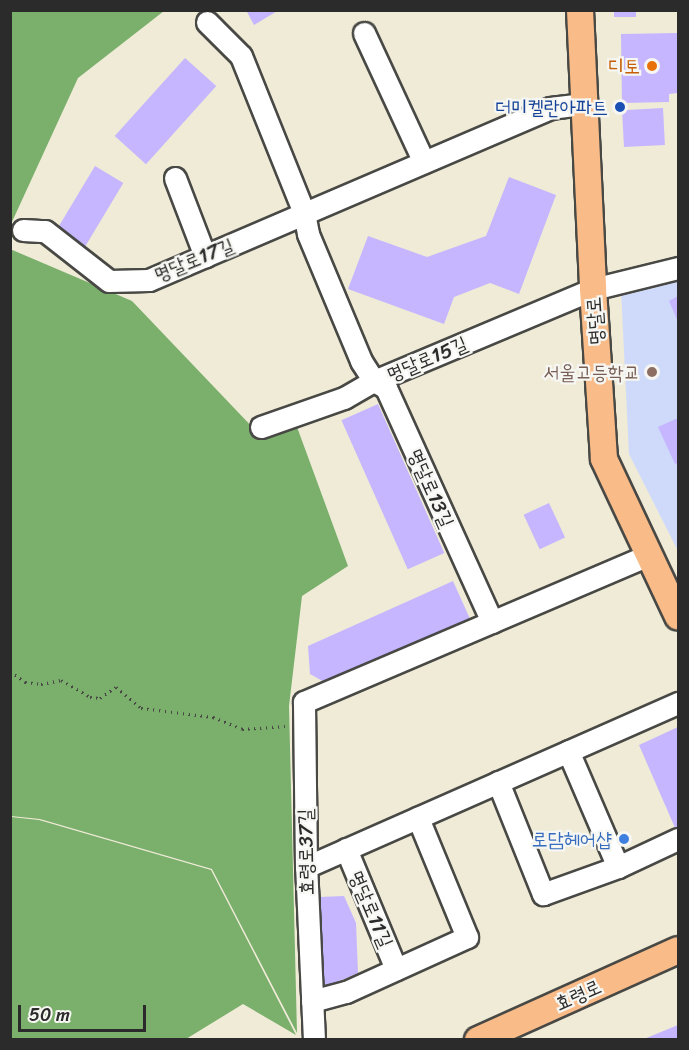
<!DOCTYPE html>
<html>
<head>
<meta charset="utf-8">
<style>
	body { margin:0 }
	#map { position:relative; width:689px; height:1050px; overflow:hidden; background:#efebd7; font-family:Sriracha,"Poor Story",sans-serif }
	div>[style] { position:absolute }
	[style*='--x'] { left:calc(var(--x)*1px); top:calc(var(--y)*1px); width:calc(var(--w)*1px); rotate:calc(var(--a)*1deg) }
	.built>* { inset:0; background:#cfdafa }
	.forest>* { inset:0; background:#7aaf6c }
	.building>* { inset:0; background:#c5b6ff; transform-origin:0 0 }
	.path>* { height:3px; margin-top:-1.5px; transform-origin:0; background:repeating-linear-gradient(90deg,#484845 0 1.5px,transparent 0 6px) }
	.roads { filter:drop-shadow(2px 0 #484845) drop-shadow(-2px 0 #484845) drop-shadow(0 2px #484845) drop-shadow(0 -2px #484845) }
	.minor>* { height:21px; margin:-10.5px; padding:0 10.5px; transform-origin:10.5px; border-radius:10.5px; background:#fff }
	.major>* { height:26px; margin:-13px; padding:0 13px; transform-origin:13px; border-radius:13px; background:#f9bc89 }
	.dots>* { width:16px; height:16px; translate:-50% -50%; box-sizing:border-box; border:3px solid #f6f6f2; border-radius:50% }
	span { translate:-50% -50%; white-space:nowrap; text-align:center; line-height:1.15; -webkit-text-stroke:4.5px #f6f6f2; paint-order:stroke }
	.food-label { font-size:20px; color:#c56008 }
	.right { translate:-100% -50%; text-align:right }
	.transit-label { font-size:20px; color:#164399 }
	.street-label { font-size:20px; color:#2b2b2b }
	.education-label { font-size:20px; color:#785e54 }
	.shop-label { font-size:20px; color:#366cbe }
	.frame { position:absolute; inset:0; border:12px solid #2b2b2b; pointer-events:none }
	.scale { position:absolute; left:18px; top:1005px; width:128px; height:27px; box-sizing:border-box; border:3px solid #2b2b2b; border-top:0; padding-left:8px; font-size:18px; line-height:21px; white-space:nowrap; color:#2b2b2b; -webkit-text-stroke:4px #f6f6f2; paint-order:stroke }
</style>
</head>
<body>
<div id="map">
	<div class="built">
		<div style="clip-path:polygon(678px 277px,678px 551px,629px 454px,621px 290px)"></div>
	</div>
	<div class="forest">
		<div style="clip-path:polygon(11px 10px,164px 11px,78px 78px,11px 224px)"></div>
		<div style="clip-path:polygon(10px 249px,132px 301px,257px 432px,297px 427px,348px 566px,302px 596px,289px 706px,297px 1033px,212px 869px,40px 819px,11px 816px)"></div>
		<div style="clip-path:polygon(11px 817px,39px 820px,211px 870px,296px 1035px,243px 1004px,186px 1039px,11px 1039px)"></div>
	</div>
	<div class="building">
		<div style="clip-path:polygon(246px 10px,279px 10px,254px 25px)"></div>
		<div style="left:614px;top:10px;width:22px;height:7px"></div>
		<div style="clip-path:polygon(678px 33px,678px 93px,669px 94px,669px 102px,622px 103px,621px 34px)"></div>
		<div style="left:185px;top:58px;width:42px;height:105px;rotate:42deg"></div>
		<div style="left:663px;top:108px;width:37px;height:41px;rotate:87deg"></div>
		<div style="left:95px;top:166px;width:33px;height:74px;rotate:31deg"></div>
		<div style="clip-path:polygon(509px 177px,556px 195px,519px 294px,490px 283px,454px 297px,444px 324px,348px 289px,368px 236px,427px 257px,486px 236px)"></div>
		<div style="clip-path:polygon(678px 296px,678px 322px,669px 301px)"></div>
		<div style="left:378px;top:404px;width:163px;height:40px;rotate:66deg"></div>
		<div style="clip-path:polygon(678px 418px,678px 463px,675px 464px,658px 427px)"></div>
		<div style="left:549px;top:503px;width:38px;height:28px;rotate:65deg"></div>
		<div style="clip-path:polygon(453px 581px,470px 619px,326px 683px,310px 674px,308px 646px)"></div>
		<div style="clip-path:polygon(678px 727px,678px 829px,676px 830px,639px 745px)"></div>
		<div style="clip-path:polygon(344px 896px,356px 923px,358px 973px,321px 989px,320px 897px)"></div>
		<div style="clip-path:polygon(678px 1025px,678px 1040px,644px 1040px,644px 1039px)"></div>
	</div>
	<div class="path">
		<div style="--x:10;--y:671;--w:19;--a:36"></div>
		<div style="--x:25;--y:682;--w:16;--a:7"></div>
		<div style="--x:41;--y:684;--w:20;--a:-11"></div>
		<div style="--x:61;--y:680;--w:34;--a:30"></div>
		<div style="--x:90;--y:697;--w:10;--a:6"></div>
		<div style="--x:100;--y:698;--w:19;--a:-35"></div>
		<div style="--x:116;--y:687;--w:33;--a:40"></div>
		<div style="--x:141;--y:708;--w:73;--a:7.1"></div>
		<div style="--x:213;--y:717;--w:31;--a:22"></div>
		<div style="--x:242;--y:729;--w:43;--a:-4"></div>
	</div>
	<div class="roads">
		<div class="minor">
			<div style="--x:207;--y:22;--w:48;--a:45"></div>
			<div style="--x:241;--y:56;--w:169;--a:68.1"></div>
			<div style="--x:304;--y:213;--w:21;--a:79"></div>
			<div style="--x:308;--y:234;--w:138;--a:67.3"></div>
			<div style="--x:361;--y:361;--w:24;--a:57"></div>
			<div style="--x:374;--y:381;--w:14;--a:30"></div>
			<div style="--x:386;--y:388;--w:257;--a:65.6"></div>
			<div style="--x:364;--y:33;--w:142;--a:65.1"></div>
			<div style="--x:175;--y:178;--w:84;--a:69"></div>
			<div style="--x:23;--y:230;--w:22;--a:3"></div>
			<div style="--x:45;--y:231;--w:81;--a:38"></div>
			<div style="--x:109;--y:281;--w:40;--a:-1.4"></div>
			<div style="--x:149;--y:280;--w:436;--a:-23.2"></div>
			<div style="--x:550;--y:108;--w:34;--a:-7"></div>
			<div style="--x:261;--y:427;--w:88;--a:-19.3"></div>
			<div style="--x:344;--y:398;--w:34;--a:-30"></div>
			<div style="--x:374;--y:381;--w:238;--a:-22.8"></div>
			<div style="--x:593;--y:289;--w:88;--a:-13.9"></div>
			<div style="--x:498;--y:782;--w:121;--a:68.1"></div>
			<div style="--x:543;--y:894;--w:80;--a:-19.8"></div>
			<div style="--x:618;--y:867;--w:126;--a:-113.3"></div>
			<div style="--x:346;--y:849;--w:130;--a:67.4"></div>
			<div style="--x:306;--y:867;--w:407;--a:-23.8"></div>
			<div style="--x:618;--y:867;--w:66;--a:-25"></div>
			<div style="--x:312;--y:1001;--w:35;--a:-15"></div>
			<div style="--x:346;--y:992;--w:133;--a:-24.4"></div>
			<div style="--x:467;--y:937;--w:129;--a:-112.4"></div>
			<div style="--x:314;--y:1040;--w:173;--a:-92.6"></div>
			<div style="--x:306;--y:867;--w:165;--a:-90.7"></div>
			<div style="--x:304;--y:702;--w:374;--a:-23.1"></div>
		</div>
		<div class="major">
			<div style="--x:580;--y:10;--w:279;--a:87.3"></div>
			<div style="--x:593;--y:289;--w:170;--a:86.3"></div>
			<div style="--x:604;--y:459;--w:174;--a:64.8"></div>
			<div style="--x:478;--y:1040;--w:219;--a:-24.2"></div>
		</div>
	</div>
	<div class="dots">
		<div style="left:652px;top:66px;background:#e8710a"></div>
		<div style="left:620px;top:107px;background:#1a4fb4"></div>
		<div style="left:652px;top:372px;background:#8d6e63"></div>
		<div style="left:624px;top:839px;background:#3f7fe0"></div>
	</div>
	<div class="food-label">
		<span class="right" style="left:640px;top:66px">디토</span>
	</div>
	<div class="transit-label">
		<span class="right" style="left:608px;top:107px">더미켈란아파트</span>
	</div>
	<div class="street-label">
		<span style="left:194px;top:260px;rotate:-22deg">명달로17길</span>
		<span style="left:595px;top:321px;rotate:-94deg">명달로</span>
		<span style="left:427px;top:359px;rotate:-23deg">명달로15길</span>
		<span style="left:431px;top:488px;rotate:66deg">명달로13길</span>
		<span style="left:306px;top:852px;rotate:-91deg">효령로37길</span>
		<span style="left:371px;top:909px;rotate:67deg">명달로11길</span>
		<span style="left:578px;top:995px;rotate:-24deg">효령로</span>
	</div>
	<div class="education-label">
		<span class="right" style="left:640px;top:372px">서울고등학교</span>
	</div>
	<div class="shop-label">
		<span class="right" style="left:612px;top:839px">로담헤어샵</span>
	</div>
	<div class="frame"></div>
	<div class="scale">50 m</div>
</div>
</body>
</html>
